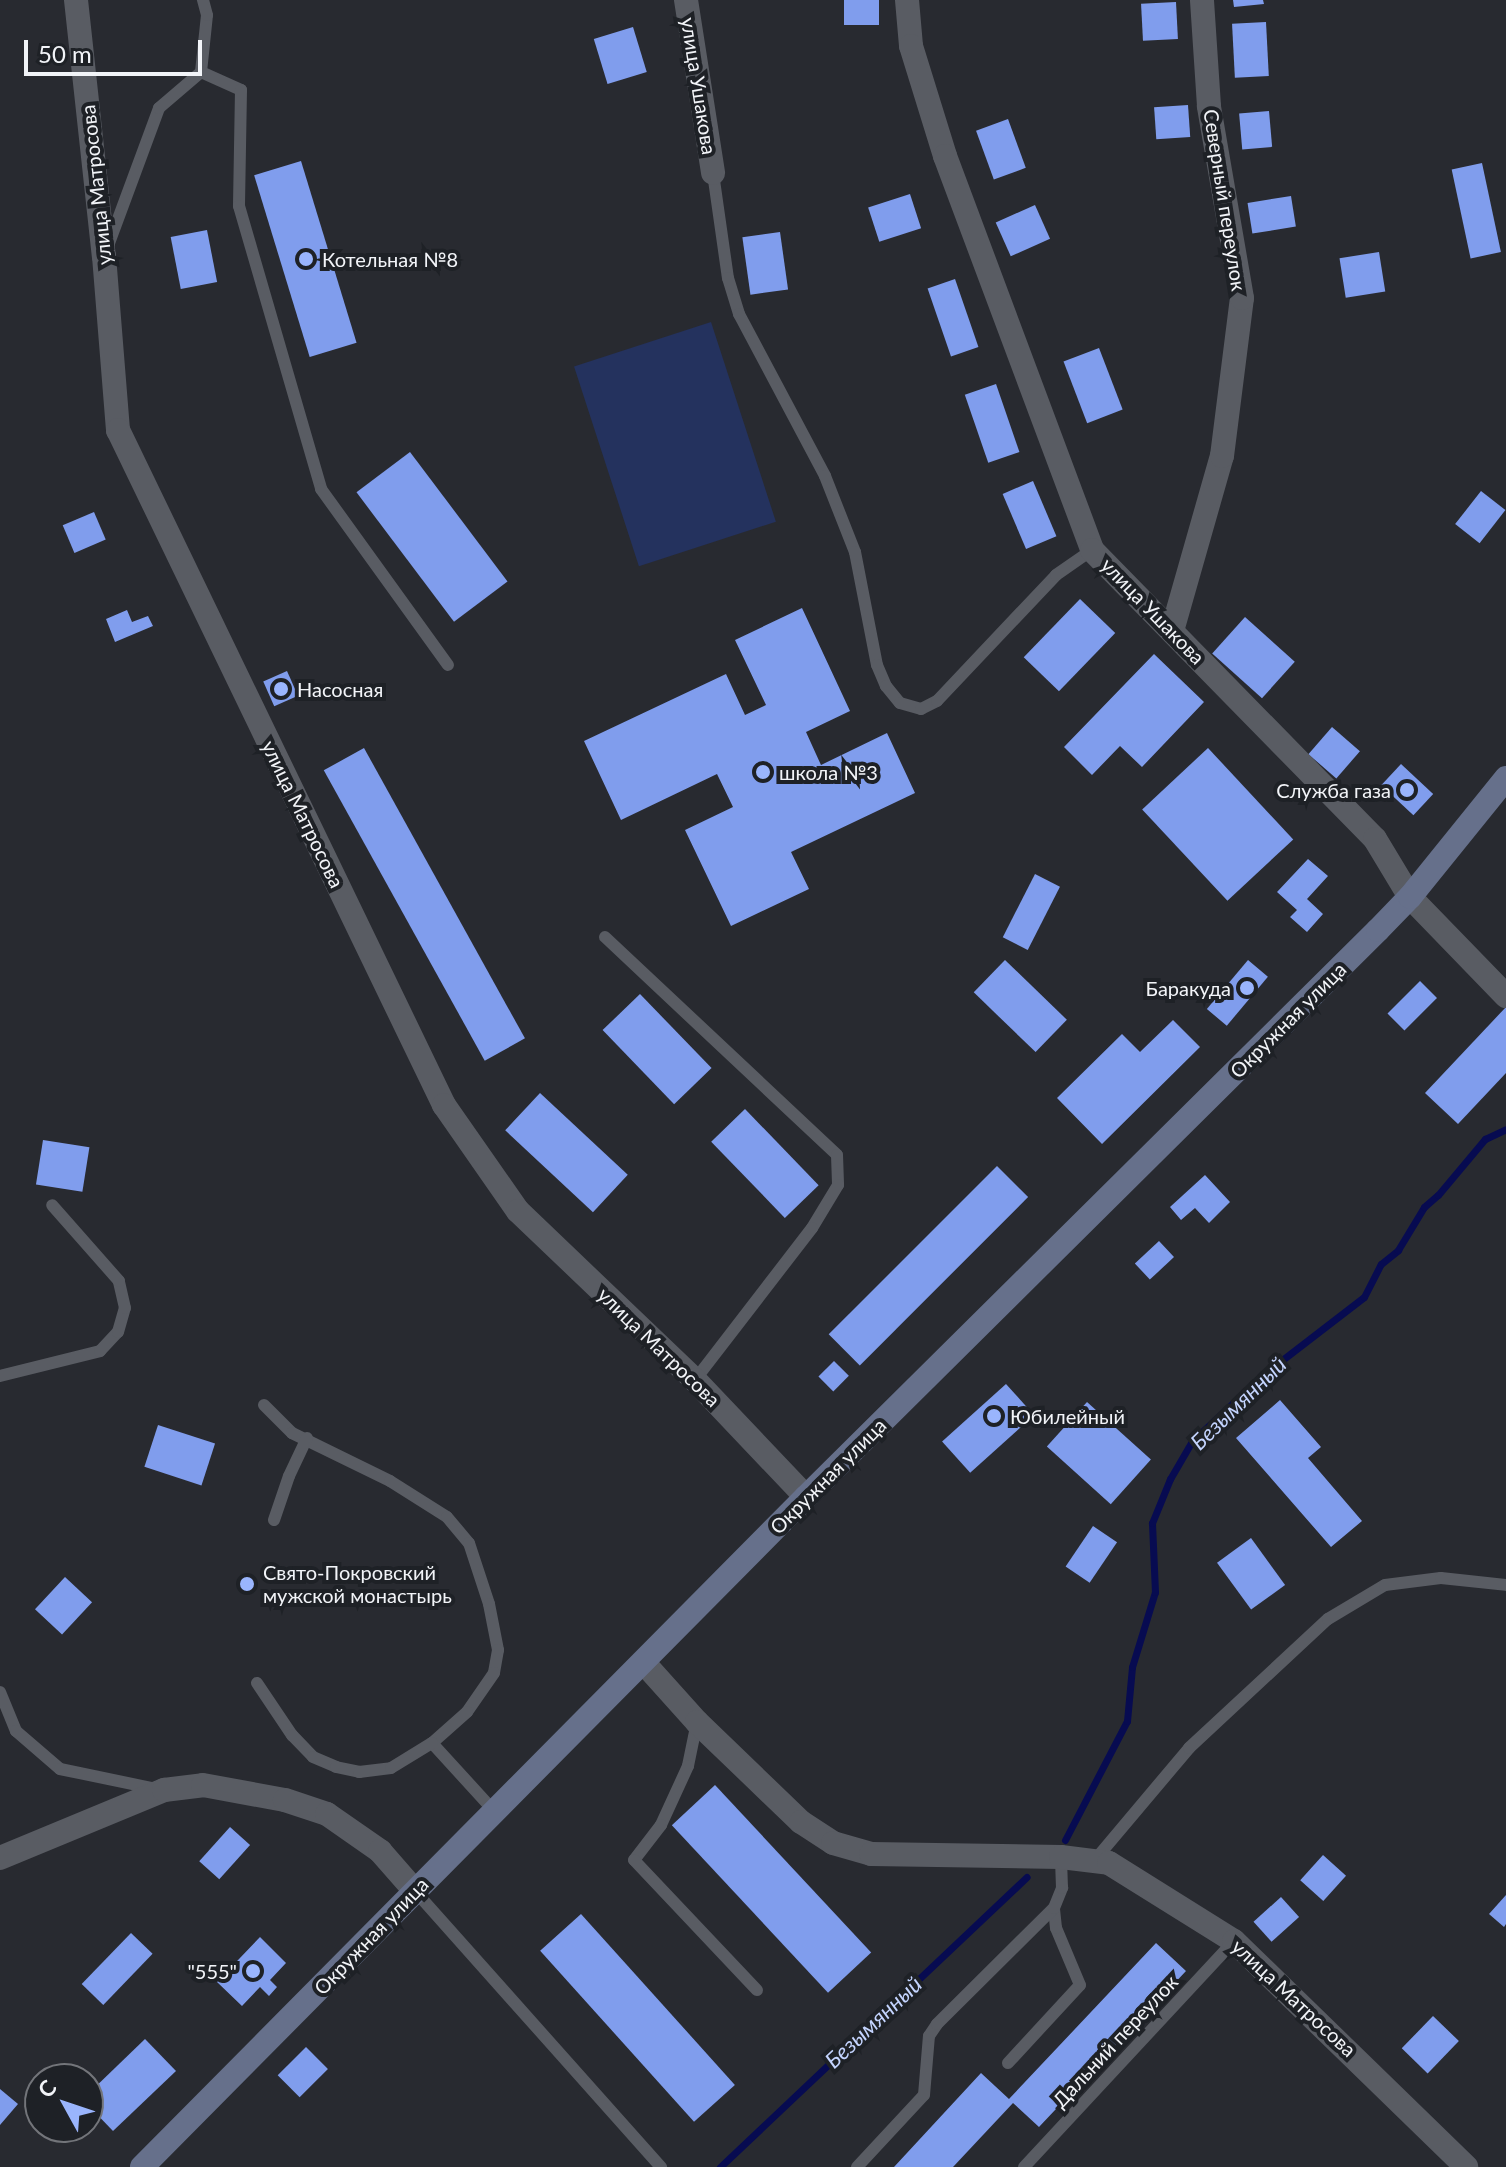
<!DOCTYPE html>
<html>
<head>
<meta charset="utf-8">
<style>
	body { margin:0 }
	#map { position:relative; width:1506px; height:2167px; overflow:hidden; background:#282a30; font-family:Lato,sans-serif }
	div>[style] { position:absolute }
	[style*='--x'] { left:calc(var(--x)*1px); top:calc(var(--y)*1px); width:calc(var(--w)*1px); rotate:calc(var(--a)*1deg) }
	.green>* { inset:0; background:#24325e; transform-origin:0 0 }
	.stream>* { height:7px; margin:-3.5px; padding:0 3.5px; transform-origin:3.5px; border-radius:3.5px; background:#070b51 }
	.building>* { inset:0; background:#809ded; transform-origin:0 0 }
	.service>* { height:12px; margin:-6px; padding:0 6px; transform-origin:6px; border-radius:6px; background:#595c63 }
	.minor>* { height:24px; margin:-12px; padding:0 12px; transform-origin:12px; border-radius:12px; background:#595c63 }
	.secondary>* { height:24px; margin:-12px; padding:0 12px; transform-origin:12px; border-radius:12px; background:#66708b }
	.dots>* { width:22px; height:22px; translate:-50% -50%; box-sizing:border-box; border:4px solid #1e2126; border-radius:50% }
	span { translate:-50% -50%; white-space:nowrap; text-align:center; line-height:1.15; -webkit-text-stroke:8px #1e2126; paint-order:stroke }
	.street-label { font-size:20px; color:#f2f4f8 }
	.poi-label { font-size:20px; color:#f2f4f8 }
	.left { translate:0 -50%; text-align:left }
	.right { translate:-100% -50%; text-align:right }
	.water-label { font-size:22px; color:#c4d4fe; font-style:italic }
	.north { position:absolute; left:24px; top:2063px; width:80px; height:80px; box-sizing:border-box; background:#1e2126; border:2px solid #73757a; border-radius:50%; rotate:310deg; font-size:22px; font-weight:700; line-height:32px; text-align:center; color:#f2f4f8 }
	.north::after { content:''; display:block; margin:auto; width:28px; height:36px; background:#9ab5fd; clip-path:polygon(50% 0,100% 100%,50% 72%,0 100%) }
	.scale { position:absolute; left:24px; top:40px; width:178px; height:36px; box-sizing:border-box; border:4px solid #f2f4f8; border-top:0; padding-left:10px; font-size:24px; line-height:28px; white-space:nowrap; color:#f2f4f8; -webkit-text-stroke:6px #1e2126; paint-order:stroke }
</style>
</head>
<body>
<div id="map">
	<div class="green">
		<div style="left:711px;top:322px;width:210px;height:144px;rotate:72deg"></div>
	</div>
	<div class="stream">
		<div style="--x:1065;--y:1840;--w:134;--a:-62.5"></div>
		<div style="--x:1127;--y:1721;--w:54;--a:-84.7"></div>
		<div style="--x:1132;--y:1667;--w:78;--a:-73"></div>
		<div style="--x:1155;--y:1592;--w:69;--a:-92.5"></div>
		<div style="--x:1152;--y:1523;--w:48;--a:-67.8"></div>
		<div style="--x:1170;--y:1479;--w:44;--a:-59.9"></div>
		<div style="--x:1192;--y:1441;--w:98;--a:-42.9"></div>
		<div style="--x:1264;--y:1374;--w:126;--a:-37.6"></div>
		<div style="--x:1364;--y:1297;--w:37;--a:-63"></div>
		<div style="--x:1381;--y:1264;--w:22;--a:-39"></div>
		<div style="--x:1398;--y:1250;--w:50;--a:-58.8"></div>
		<div style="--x:1424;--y:1207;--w:18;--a:-41"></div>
		<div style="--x:1438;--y:1195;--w:73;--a:-50"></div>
		<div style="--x:1485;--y:1139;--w:23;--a:-25"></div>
		<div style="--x:720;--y:2167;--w:422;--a:-43.4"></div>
	</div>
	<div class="building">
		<div style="left:844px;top:0;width:35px;height:25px"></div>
		<div style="clip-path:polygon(1233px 0,1263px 0,1264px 4px,1234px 7px)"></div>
		<div style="left:1176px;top:2px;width:37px;height:35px;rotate:87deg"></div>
		<div style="left:1266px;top:22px;width:54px;height:34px;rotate:87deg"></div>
		<div style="left:633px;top:27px;width:47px;height:41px;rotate:73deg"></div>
		<div style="left:1188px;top:105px;width:32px;height:34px;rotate:86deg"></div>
		<div style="left:1269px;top:111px;width:36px;height:30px;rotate:85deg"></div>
		<div style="left:1008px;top:119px;width:52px;height:34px;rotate:70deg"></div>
		<div style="left:301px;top:161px;width:190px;height:49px;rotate:73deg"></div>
		<div style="left:1482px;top:163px;width:91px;height:31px;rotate:78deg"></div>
		<div style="left:910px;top:194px;width:36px;height:44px;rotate:72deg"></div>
		<div style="left:1291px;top:196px;width:31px;height:44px;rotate:81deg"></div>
		<div style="left:1035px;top:205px;width:37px;height:43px;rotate:66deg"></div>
		<div style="left:207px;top:230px;width:53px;height:37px;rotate:79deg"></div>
		<div style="left:780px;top:232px;width:58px;height:38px;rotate:82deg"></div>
		<div style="left:1379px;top:252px;width:40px;height:40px;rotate:81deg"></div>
		<div style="left:955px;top:279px;width:72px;height:29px;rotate:71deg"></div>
		<div style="left:1099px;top:348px;width:66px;height:38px;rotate:69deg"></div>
		<div style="left:996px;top:384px;width:72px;height:33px;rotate:71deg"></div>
		<div style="left:410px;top:452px;width:162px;height:67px;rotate:53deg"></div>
		<div style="left:1033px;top:481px;width:60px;height:33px;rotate:67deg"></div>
		<div style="left:1481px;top:491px;width:31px;height:42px;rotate:38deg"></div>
		<div style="left:94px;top:512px;width:30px;height:34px;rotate:67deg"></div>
		<div style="left:1080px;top:599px;width:49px;height:81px;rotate:44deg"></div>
		<div style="clip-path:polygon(802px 608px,850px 711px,806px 732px,821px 765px,887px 733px,915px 793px,791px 852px,809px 889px,731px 926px,685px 830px,733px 807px,717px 774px,621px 820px,584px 741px,726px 674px,745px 715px,766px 705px,735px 640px)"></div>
		<div style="clip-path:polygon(127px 610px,132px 622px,148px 616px,153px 626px,115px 642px,106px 619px)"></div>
		<div style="left:1245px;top:617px;width:67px;height:49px;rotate:42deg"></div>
		<div style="clip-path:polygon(1154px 654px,1204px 702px,1142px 767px,1120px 746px,1092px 775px,1064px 747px)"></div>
		<div style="left:287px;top:671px;width:27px;height:26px;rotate:66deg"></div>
		<div style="left:1332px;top:727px;width:37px;height:36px;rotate:41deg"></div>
		<div style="left:364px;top:748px;width:332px;height:46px;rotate:61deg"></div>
		<div style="left:1208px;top:748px;width:125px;height:90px;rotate:47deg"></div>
		<div style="left:1401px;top:764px;width:44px;height:29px;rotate:43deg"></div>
		<div style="clip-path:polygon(1308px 859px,1328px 876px,1307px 899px,1323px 914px,1307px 932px,1290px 917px,1297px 910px,1277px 892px)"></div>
		<div style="left:1035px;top:874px;width:28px;height:71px;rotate:27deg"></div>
		<div style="left:1005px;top:960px;width:86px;height:45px;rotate:44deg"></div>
		<div style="left:1248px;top:960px;width:26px;height:64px;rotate:40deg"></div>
		<div style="left:1420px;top:981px;width:24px;height:46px;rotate:45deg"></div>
		<div style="left:640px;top:994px;width:103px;height:52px;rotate:46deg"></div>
		<div style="clip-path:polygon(1506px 1007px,1506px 1073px,1458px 1124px,1425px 1093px)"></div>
		<div style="clip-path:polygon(1173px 1020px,1200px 1047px,1102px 1144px,1057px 1098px,1122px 1034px,1140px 1052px)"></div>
		<div style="left:540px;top:1093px;width:120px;height:51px;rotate:43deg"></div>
		<div style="left:745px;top:1109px;width:106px;height:47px;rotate:46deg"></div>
		<div style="left:43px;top:1140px;width:47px;height:45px;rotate:9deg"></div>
		<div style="left:997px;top:1166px;width:44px;height:238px;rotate:45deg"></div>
		<div style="clip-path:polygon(1205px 1175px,1230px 1202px,1209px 1223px,1195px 1208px,1181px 1220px,1170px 1207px)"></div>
		<div style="left:1159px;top:1241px;width:22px;height:33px;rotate:47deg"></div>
		<div style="left:834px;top:1361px;width:21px;height:22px;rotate:45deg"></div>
		<div style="left:1006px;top:1384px;width:42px;height:86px;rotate:48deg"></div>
		<div style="clip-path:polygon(1280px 1400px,1321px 1447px,1308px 1458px,1362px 1521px,1331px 1547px,1236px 1438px)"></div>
		<div style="left:1087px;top:1402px;width:86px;height:60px;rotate:42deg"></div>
		<div style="left:158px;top:1425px;width:60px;height:44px;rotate:18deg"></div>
		<div style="left:1093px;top:1526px;width:29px;height:49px;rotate:34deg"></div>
		<div style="left:1251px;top:1538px;width:58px;height:42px;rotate:54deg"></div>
		<div style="left:65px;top:1577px;width:37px;height:44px;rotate:43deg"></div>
		<div style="left:715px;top:1785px;width:229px;height:59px;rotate:47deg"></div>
		<div style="left:230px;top:1827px;width:27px;height:46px;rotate:42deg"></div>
		<div style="left:1323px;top:1855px;width:31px;height:34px;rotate:42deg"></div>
		<div style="clip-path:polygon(1506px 1895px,1506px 1924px,1504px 1927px,1489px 1914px)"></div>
		<div style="left:1281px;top:1897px;width:27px;height:37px;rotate:48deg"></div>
		<div style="left:581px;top:1914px;width:230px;height:55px;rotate:48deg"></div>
		<div style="left:131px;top:1933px;width:30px;height:71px;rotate:44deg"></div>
		<div style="clip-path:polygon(260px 1937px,286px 1963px,270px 1980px,277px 1987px,269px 1996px,260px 1987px,242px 2006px,217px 1982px)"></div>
		<div style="clip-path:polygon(1156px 1943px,1186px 1971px,1039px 2127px,1013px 2103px,953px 2167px,894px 2167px,981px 2073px,1009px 2099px)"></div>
		<div style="left:1433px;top:2016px;width:36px;height:45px;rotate:44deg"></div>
		<div style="clip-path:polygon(145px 2039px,176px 2071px,113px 2131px,88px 2105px,88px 2094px)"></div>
		<div style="left:306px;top:2047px;width:31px;height:40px;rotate:45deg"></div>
		<div style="clip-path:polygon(0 2089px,18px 2104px,0 2125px)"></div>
	</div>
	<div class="service">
		<div style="--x:201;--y:72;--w:57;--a:-84"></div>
		<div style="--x:207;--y:15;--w:16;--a:-105"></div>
		<div style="--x:713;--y:173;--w:106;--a:81.9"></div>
		<div style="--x:728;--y:278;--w:38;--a:73"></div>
		<div style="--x:739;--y:314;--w:183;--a:62"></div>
		<div style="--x:825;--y:476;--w:82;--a:68.5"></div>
		<div style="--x:855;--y:552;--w:115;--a:79"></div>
		<div style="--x:877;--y:665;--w:23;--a:67"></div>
		<div style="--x:886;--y:686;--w:22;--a:51"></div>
		<div style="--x:900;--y:703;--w:22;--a:16"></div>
		<div style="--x:921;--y:709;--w:18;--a:-27"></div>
		<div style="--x:937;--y:701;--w:173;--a:-46.6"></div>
		<div style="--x:1056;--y:575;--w:44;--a:-34.8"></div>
		<div style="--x:108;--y:246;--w:147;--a:-69.7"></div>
		<div style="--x:159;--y:108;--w:55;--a:-40.6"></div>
		<div style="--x:201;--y:72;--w:44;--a:24.2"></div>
		<div style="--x:241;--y:90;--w:116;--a:91"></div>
		<div style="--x:239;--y:206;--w:295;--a:73.8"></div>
		<div style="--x:321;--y:489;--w:217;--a:54.2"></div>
		<div style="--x:605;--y:937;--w:318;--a:43.2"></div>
		<div style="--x:837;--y:1155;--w:30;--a:88"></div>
		<div style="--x:838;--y:1185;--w:50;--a:121.2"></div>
		<div style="--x:812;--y:1228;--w:192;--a:127.6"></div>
		<div style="--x:0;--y:1376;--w:103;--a:-14"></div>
		<div style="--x:100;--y:1351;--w:26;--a:-47"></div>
		<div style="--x:118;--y:1332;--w:25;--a:-74"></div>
		<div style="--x:125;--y:1308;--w:28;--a:-103"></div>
		<div style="--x:119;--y:1281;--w:101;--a:-131.4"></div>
		<div style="--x:264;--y:1405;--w:40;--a:45"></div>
		<div style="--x:292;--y:1433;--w:109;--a:26.1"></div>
		<div style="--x:390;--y:1481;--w:67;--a:32.3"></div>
		<div style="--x:447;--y:1517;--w:34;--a:50"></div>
		<div style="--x:469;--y:1543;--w:64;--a:71.8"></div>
		<div style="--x:489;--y:1604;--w:47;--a:78.9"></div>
		<div style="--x:498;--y:1650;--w:23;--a:100"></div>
		<div style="--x:494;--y:1673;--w:47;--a:124.7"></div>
		<div style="--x:467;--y:1712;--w:47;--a:138.5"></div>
		<div style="--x:432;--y:1743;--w:92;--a:47.6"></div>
		<div style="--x:274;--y:1520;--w:46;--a:-71.2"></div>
		<div style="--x:289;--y:1476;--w:42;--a:-64.7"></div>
		<div style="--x:257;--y:1683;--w:63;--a:56.1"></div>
		<div style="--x:292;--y:1735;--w:30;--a:46"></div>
		<div style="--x:313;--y:1757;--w:25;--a:23"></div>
		<div style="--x:336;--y:1767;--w:24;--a:12"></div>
		<div style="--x:359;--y:1772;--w:32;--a:-7"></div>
		<div style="--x:391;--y:1768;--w:48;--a:-31.4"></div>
		<div style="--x:0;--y:1692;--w:42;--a:67.7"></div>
		<div style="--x:16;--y:1731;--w:58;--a:40.8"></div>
		<div style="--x:60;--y:1769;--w:99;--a:11.7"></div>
		<div style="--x:697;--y:1722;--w:45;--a:101.6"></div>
		<div style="--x:688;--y:1766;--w:65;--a:114.6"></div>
		<div style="--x:661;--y:1825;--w:44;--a:127.6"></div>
		<div style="--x:634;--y:1860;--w:179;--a:46.6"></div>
		<div style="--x:1094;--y:1861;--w:148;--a:-49.9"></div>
		<div style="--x:1189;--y:1748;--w:190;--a:-42.9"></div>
		<div style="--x:1328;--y:1619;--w:66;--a:-30.8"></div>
		<div style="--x:1385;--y:1585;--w:56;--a:-7.1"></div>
		<div style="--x:1441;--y:1578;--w:65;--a:6.1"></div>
		<div style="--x:415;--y:1891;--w:370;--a:48.3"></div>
		<div style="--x:1008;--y:2063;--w:106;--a:-47.3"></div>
		<div style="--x:1080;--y:1985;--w:62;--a:-112.8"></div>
		<div style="--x:1056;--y:1928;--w:20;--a:-96"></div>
		<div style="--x:857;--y:2167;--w:98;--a:-47.1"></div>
		<div style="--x:924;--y:2095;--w:59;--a:-85.2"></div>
		<div style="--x:929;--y:2036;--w:14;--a:-56"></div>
		<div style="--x:937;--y:2024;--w:165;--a:-44.8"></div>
		<div style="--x:1054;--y:1908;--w:22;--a:-68"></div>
		<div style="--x:1062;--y:1888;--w:31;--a:-92"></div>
		<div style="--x:1024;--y:2167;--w:309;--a:-47.1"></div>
	</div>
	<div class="minor">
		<div style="--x:76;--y:0;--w:258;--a:83.8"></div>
		<div style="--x:104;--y:256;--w:175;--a:85.4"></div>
		<div style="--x:118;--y:430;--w:750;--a:64.22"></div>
		<div style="--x:444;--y:1105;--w:129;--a:55.1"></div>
		<div style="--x:518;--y:1211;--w:245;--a:43.7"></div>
		<div style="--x:695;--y:1380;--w:161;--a:46.5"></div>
		<div style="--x:686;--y:0;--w:175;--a:81.1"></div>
		<div style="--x:907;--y:0;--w:46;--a:85"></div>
		<div style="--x:911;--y:46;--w:115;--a:72.8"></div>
		<div style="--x:945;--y:156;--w:421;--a:69.5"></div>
		<div style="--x:1092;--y:550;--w:404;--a:45.6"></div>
		<div style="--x:1375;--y:839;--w:68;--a:58.9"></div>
		<div style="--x:1410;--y:897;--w:138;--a:45.9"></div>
		<div style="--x:1172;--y:631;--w:182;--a:-74.1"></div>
		<div style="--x:1222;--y:456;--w:159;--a:-82.8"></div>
		<div style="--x:1242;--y:298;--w:195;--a:-99.8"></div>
		<div style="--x:1209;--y:106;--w:106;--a:-93.8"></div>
		<div style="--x:644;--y:1663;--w:79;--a:48.1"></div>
		<div style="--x:697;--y:1722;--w:144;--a:43.9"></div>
		<div style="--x:801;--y:1822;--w:38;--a:33"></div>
		<div style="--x:833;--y:1843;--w:40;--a:16"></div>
		<div style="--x:871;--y:1854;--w:190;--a:0.9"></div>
		<div style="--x:1061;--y:1857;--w:48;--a:7.1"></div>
		<div style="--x:1109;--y:1863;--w:147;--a:32"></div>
		<div style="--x:1234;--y:1941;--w:324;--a:44.2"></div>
		<div style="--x:0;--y:1858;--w:178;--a:-22.5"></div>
		<div style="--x:164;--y:1790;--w:39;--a:-7"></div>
		<div style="--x:203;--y:1785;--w:83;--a:10.4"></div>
		<div style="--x:285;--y:1800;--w:44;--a:18.4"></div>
		<div style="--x:327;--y:1814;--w:65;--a:34.9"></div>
		<div style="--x:380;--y:1851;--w:53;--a:48.8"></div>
	</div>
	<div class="secondary">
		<div style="--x:142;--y:2167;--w:943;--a:-45.26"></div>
		<div style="--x:806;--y:1497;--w:805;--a:-44.75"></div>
		<div style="--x:1378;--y:930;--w:46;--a:-45.9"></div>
		<div style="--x:1410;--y:897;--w:153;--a:-51.1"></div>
	</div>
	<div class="dots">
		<div style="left:306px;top:259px;background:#9ab5fd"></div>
		<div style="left:281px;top:689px;background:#9ab5fd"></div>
		<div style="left:763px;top:772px;background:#9ab5fd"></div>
		<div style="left:1407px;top:790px;background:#9ab5fd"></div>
		<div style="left:1247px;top:988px;background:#9ab5fd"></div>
		<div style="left:994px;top:1416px;background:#9ab5fd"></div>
		<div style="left:247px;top:1584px;background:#9ab5fd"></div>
		<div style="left:253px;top:1971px;background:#9ab5fd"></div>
	</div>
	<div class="street-label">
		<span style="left:699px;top:86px;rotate:81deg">улица Ушакова</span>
		<span style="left:96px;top:185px;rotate:-96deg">улица Матросова</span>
		<span style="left:1225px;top:200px;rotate:81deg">Северный переулок</span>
		<span style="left:1153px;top:611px;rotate:46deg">улица Ушакова</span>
		<span style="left:303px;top:814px;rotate:64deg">улица Матросова</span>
		<span style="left:1288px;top:1020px;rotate:-45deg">Окружная улица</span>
		<span style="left:659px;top:1347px;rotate:44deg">улица Матросова</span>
		<span style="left:828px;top:1476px;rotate:-45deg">Окружная улица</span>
		<span style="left:371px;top:1936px;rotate:-46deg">Окружная улица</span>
		<span style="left:1294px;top:1998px;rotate:43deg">улица Матросова</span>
		<span style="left:1115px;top:2041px;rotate:-47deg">Дальний переулок</span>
	</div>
	<div class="poi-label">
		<span class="left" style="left:322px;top:259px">Котельная №8</span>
		<span class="left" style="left:297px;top:689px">Насосная</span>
		<span class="left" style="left:779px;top:772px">школа №3</span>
		<span class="right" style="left:1391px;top:790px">Служба газа</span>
		<span class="right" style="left:1231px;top:988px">Баракуда</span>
		<span class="left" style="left:1010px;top:1416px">Юбилейный</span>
		<span class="left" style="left:263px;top:1584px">Свято-Покровский<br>мужской монастырь</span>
		<span class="right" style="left:237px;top:1971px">"555"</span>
	</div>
	<div class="water-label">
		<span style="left:1238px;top:1403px;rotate:-44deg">Безымянный</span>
		<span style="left:873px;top:2022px;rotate:-43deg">Безымянный</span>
	</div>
	<div class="north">С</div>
	<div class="scale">50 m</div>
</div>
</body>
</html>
